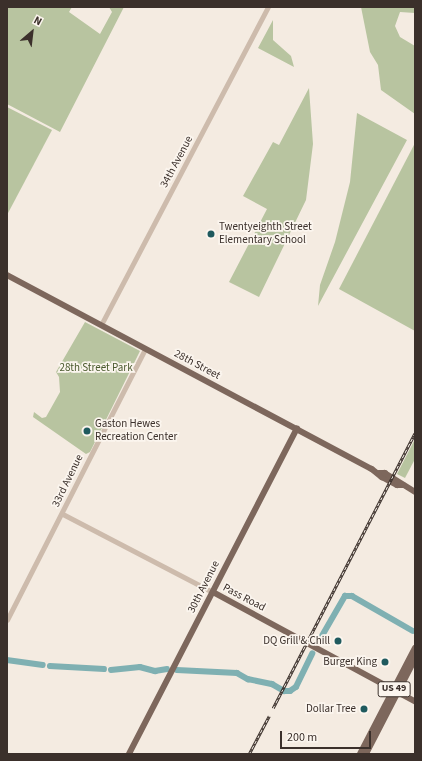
<!DOCTYPE html>
<html>
<head>
<meta charset="utf-8">
<style>
	body { margin:0 }
	#map { position:relative; width:422px; height:761px; overflow:hidden; background:#f4ebe1; font-family:"Source Sans 3",sans-serif }
	div>[style] { position:absolute }
	[style*='--x'] { left:calc(var(--x)*1px); top:calc(var(--y)*1px); width:calc(var(--w)*1px); rotate:calc(var(--a)*1deg) }
	.green>* { inset:0; background:#b8c4a0 }
	.river>* { height:5.5px; margin:-2.75px; padding:0 2.75px; transform-origin:2.75px; border-radius:2.75px; background:#7fb0b2 }
	.minor>* { height:4.5px; margin:-2.25px; padding:0 2.25px; transform-origin:2.25px; border-radius:2.25px; background:#cdbbac }
	.major>* { height:5.5px; margin:-2.75px; padding:0 2.75px; transform-origin:2.75px; border-radius:2.75px; background:#7d675c }
	.rail>* { height:2.5px; margin-top:-1.25px; transform-origin:0; background:repeating-linear-gradient(90deg,#fbf5ee 0 3px,#3b302b 0 6px); box-sizing:border-box; border-block:1px solid #3b302b }
	.dots>* { width:11px; height:11px; translate:-50% -50%; box-sizing:border-box; border:2px solid #fbf5ee; border-radius:50% }
	span { translate:-50% -50%; white-space:nowrap; text-align:center; line-height:1.15; -webkit-text-stroke:3.5px #fbf5ee; paint-order:stroke }
	.shield-label span { padding:1px 3px; background:#fbf5ee; border:1px solid; border-radius:3px; -webkit-text-stroke-width:0 }
	.shield-label { font-size:10px; color:#3b302b; font-weight:700 }
	.street-label { font-size:11px; color:#3b302b }
	.poi-label { font-size:11px; color:#3b302b }
	.left { translate:0 -50%; text-align:left }
	.right { translate:-100% -50%; text-align:right }
	.park-label { font-size:11px; color:#4a5a2e }
	.frame { position:absolute; inset:0; border:8px solid #3b302b; pointer-events:none }
	.north { position:absolute; left:12px; top:12px; width:40px; height:40px; -webkit-text-stroke:3px #fbf5ee; paint-order:stroke; rotate:28deg; font-size:11px; font-weight:700; line-height:16px; text-align:center; color:#3b302b }
	.north::after { content:''; display:block; margin:auto; width:14px; height:18px; background:#3b302b; clip-path:polygon(50% 0,100% 100%,50% 72%,0 100%) }
	.scale { position:absolute; left:280px; top:731px; width:91px; height:18px; box-sizing:border-box; border:2px solid #3b302b; border-top:0; padding-left:5px; font-size:12px; line-height:14px; white-space:nowrap; color:#3b302b; -webkit-text-stroke:3px #fbf5ee; paint-order:stroke }
</style>
</head>
<body>
<div id="map">
	<div class="green">
		<div style="clip-path:polygon(7px 7px,72px 7px,69px 12px,100px 34px,112px 12px,109px 7px,124px 7px,60px 132px,7px 104px)"></div>
		<div style="clip-path:polygon(361px 7px,415px 7px,415px 13px,400px 12px,395px 26px,400px 37px,415px 46px,415px 114px,381px 90px,378px 65px,370px 52px)"></div>
		<div style="clip-path:polygon(273px 20px,273px 40px,291px 56px,294px 67px,258px 48px)"></div>
		<div style="clip-path:polygon(309px 88px,313px 144px,306px 200px,259px 297px,229px 282px,267px 209px,243px 196px,273px 142px,279px 145px)"></div>
		<div style="clip-path:polygon(7px 107px,52px 130px,7px 215px)"></div>
		<div style="clip-path:polygon(357px 113px,407px 140px,318px 306px,320px 285px,335px 242px,350px 182px)"></div>
		<div style="clip-path:polygon(415px 143px,415px 331px,339px 289px)"></div>
		<div style="clip-path:polygon(85px 322px,140px 351px,90px 452px,86px 454px,33px 417px,34px 412px,42px 418px,46px 417px,60px 392px,59px 377px,56px 372px)"></div>
		<div style="clip-path:polygon(415px 439px,415px 459px,405px 478px,397px 474px)"></div>
	</div>
	<div class="river">
		<div style="--x:319;--y:641;--w:52;--a:-60"></div>
		<div style="--x:345;--y:596;--w:7;--a:0"></div>
		<div style="--x:352;--y:596;--w:70;--a:29.8"></div>
		<div style="--x:7;--y:660;--w:36;--a:8"></div>
		<div style="--x:50;--y:666;--w:54;--a:3.2"></div>
		<div style="--x:111;--y:670;--w:29;--a:-6"></div>
		<div style="--x:140;--y:667;--w:16;--a:15"></div>
		<div style="--x:155;--y:671;--w:12;--a:-9"></div>
		<div style="--x:177;--y:670;--w:60;--a:2.9"></div>
		<div style="--x:237;--y:673;--w:13;--a:29"></div>
		<div style="--x:248;--y:679;--w:25;--a:12"></div>
		<div style="--x:272;--y:684;--w:14;--a:30"></div>
		<div style="--x:284;--y:691;--w:6;--a:0"></div>
		<div style="--x:290;--y:691;--w:7;--a:-34"></div>
		<div style="--x:296;--y:687;--w:37;--a:-64"></div>
	</div>
	<div class="minor">
		<div style="--x:101;--y:325;--w:359;--a:-62.3"></div>
		<div style="--x:63;--y:514;--w:169;--a:27.5"></div>
		<div style="--x:7;--y:620;--w:304;--a:-63"></div>
	</div>
	<div class="major">
		<div style="--x:7;--y:275;--w:413;--a:28"></div>
		<div style="--x:372;--y:469;--w:13;--a:39"></div>
		<div style="--x:382;--y:477;--w:17;--a:28"></div>
		<div style="--x:397;--y:485;--w:6;--a:0"></div>
		<div style="--x:379;--y:473;--w:6;--a:0"></div>
		<div style="--x:385;--y:473;--w:36;--a:32"></div>
		<div style="--x:213;--y:592;--w:230;--a:28.4"></div>
		<div style="--x:129;--y:754;--w:366;--a:-62.7"></div>
		<div style="--x:360;--y:754;--w:119;--a:-62.6"></div>
		<div style="--x:366;--y:754;--w:107;--a:-62.7"></div>
	</div>
	<div class="rail">
		<div style="--x:273;--y:708;--w:309;--a:-62.7"></div>
		<div style="--x:249;--y:754;--w:43;--a:-62.2"></div>
	</div>
	<div class="dots">
		<div style="left:211px;top:234px;background:#1f5a5e"></div>
		<div style="left:87px;top:431px;background:#1f5a5e"></div>
		<div style="left:338px;top:641px;background:#1f5a5e"></div>
		<div style="left:385px;top:662px;background:#1f5a5e"></div>
		<div style="left:364px;top:709px;background:#1f5a5e"></div>
	</div>
	<div class="shield-label">
		<span style="left:394px;top:689px">US 49</span>
	</div>
	<div class="street-label">
		<span style="left:177px;top:162px;rotate:-62deg">34th Avenue</span>
		<span style="left:197px;top:365px;rotate:28deg">28th Street</span>
		<span style="left:68px;top:481px;rotate:-64deg">33rd Avenue</span>
		<span style="left:204px;top:587px;rotate:-63deg">30th Avenue</span>
		<span style="left:244px;top:598px;rotate:28deg">Pass Road</span>
	</div>
	<div class="poi-label">
		<span class="left" style="left:219px;top:234px">Twentyeighth Street<br>Elementary School</span>
		<span class="left" style="left:95px;top:431px">Gaston Hewes<br>Recreation Center</span>
		<span class="right" style="left:330px;top:641px">DQ Grill &amp; Chill</span>
		<span class="right" style="left:377px;top:662px">Burger King</span>
		<span class="right" style="left:356px;top:709px">Dollar Tree</span>
	</div>
	<div class="park-label">
		<span style="left:96px;top:368px">28th Street Park</span>
	</div>
	<div class="frame"></div>
	<div class="north">N</div>
	<div class="scale">200 m</div>
</div>
</body>
</html>
